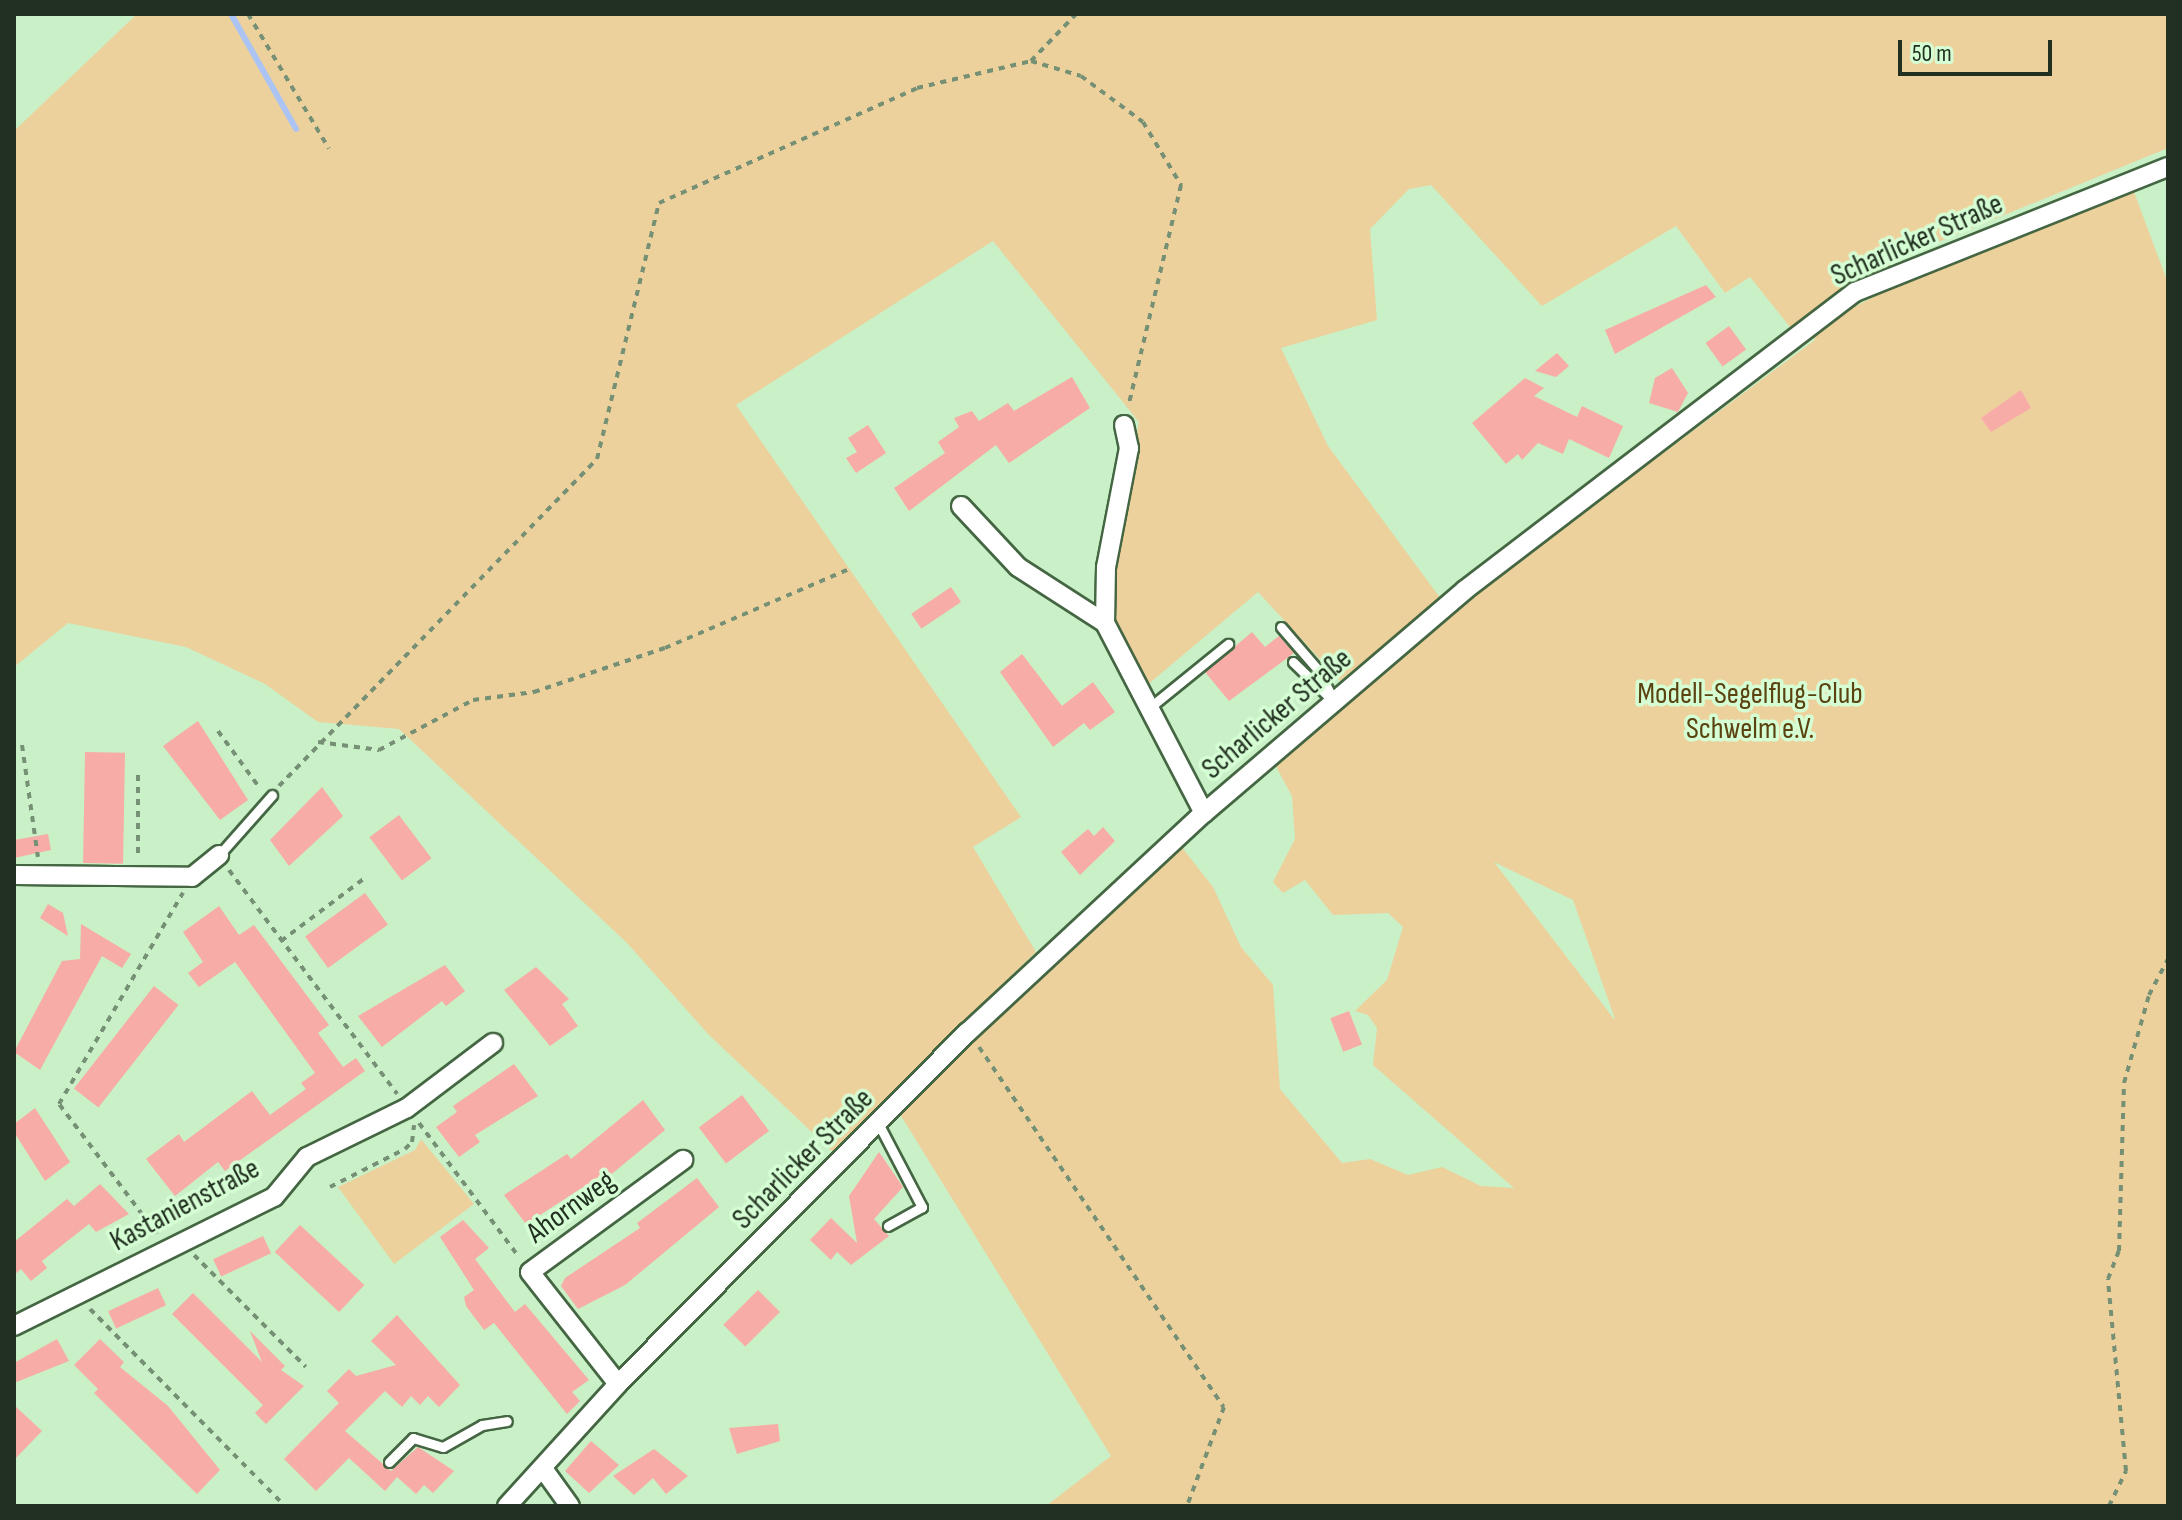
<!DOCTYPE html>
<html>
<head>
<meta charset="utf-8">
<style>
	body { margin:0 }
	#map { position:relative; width:2182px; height:1520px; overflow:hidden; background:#c9f0c7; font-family:"Sofia Sans Condensed",sans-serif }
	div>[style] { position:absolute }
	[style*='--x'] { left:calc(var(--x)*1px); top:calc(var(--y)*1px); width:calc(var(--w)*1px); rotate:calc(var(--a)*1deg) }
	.green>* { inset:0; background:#edd19d }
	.stream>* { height:6px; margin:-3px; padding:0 3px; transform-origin:3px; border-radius:3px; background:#abc4f4 }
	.building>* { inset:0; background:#f8aca7; transform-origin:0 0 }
	.path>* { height:4px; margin-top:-2px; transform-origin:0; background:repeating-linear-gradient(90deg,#759074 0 6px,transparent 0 12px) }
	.roads { filter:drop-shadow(2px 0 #446642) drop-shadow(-2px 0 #446642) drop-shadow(0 2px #446642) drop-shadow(0 -2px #446642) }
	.service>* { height:9px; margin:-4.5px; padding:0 4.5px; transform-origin:4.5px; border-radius:4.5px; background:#fff }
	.minor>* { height:18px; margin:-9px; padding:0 9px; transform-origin:9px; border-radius:9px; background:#fff }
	span { translate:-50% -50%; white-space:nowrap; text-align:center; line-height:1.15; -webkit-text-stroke:7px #d6fed4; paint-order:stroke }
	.street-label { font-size:30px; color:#213020 }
	.park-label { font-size:30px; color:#5a4310 }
	.frame { position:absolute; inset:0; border:16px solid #213020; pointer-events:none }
	.scale { position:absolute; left:1898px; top:40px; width:154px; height:36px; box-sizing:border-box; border:4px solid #213020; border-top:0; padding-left:10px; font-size:24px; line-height:28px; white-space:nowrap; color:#213020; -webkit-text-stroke:6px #d6fed4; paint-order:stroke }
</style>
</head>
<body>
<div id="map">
	<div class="green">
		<div style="clip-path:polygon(evenodd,137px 14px,2168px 14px,2168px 148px,1904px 256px,1790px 327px,1750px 277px,1725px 293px,1676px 226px,1542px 306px,1431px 185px,1409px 189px,1370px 229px,1377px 320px,1281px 348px,1328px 446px,1441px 599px,1340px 681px,1258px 592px,1146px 686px,1112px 622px,1111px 573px,1139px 422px,993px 241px,736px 405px,1021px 817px,973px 847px,1036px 952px,973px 1012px,983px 1028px,1180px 845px,1213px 887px,1241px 947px,1273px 985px,1280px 1089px,1342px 1163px,1370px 1159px,1408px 1175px,1442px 1167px,1481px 1186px,1514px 1188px,1373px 1065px,1377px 1028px,1368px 1015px,1355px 1011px,1387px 980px,1403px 927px,1388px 913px,1333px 915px,1305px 880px,1283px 893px,1273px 882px,1295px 839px,1292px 796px,1274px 763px,1477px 592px,1815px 340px,1812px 329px,1906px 280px,2134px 192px,2168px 283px,2168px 1506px,1046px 1506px,1111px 1456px,890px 1098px,834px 1153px,709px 1035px,627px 943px,399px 729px,318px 722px,265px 684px,186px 647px,68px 623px,14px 667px,14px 131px,137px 14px,1494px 862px,1573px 900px,1615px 1019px,1614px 1019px,1494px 862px)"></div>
		<div style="clip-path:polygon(421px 1139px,474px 1204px,394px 1264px,338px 1187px,415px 1150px)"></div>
	</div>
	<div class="stream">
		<div style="--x:231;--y:14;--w:132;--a:60.5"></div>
	</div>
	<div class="building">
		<div style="clip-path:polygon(1706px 285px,1716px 297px,1615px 354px,1605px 330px)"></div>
		<div style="left:1729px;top:326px;width:29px;height:29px;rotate:54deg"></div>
		<div style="clip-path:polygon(1557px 353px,1569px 366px,1556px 377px,1535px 371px)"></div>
		<div style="clip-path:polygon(1672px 368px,1688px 393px,1678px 412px,1649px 403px,1655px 378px)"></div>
		<div style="clip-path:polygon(1072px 377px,1090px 408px,1009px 463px,996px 445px,909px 511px,894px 488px,945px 453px,938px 442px,959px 427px,954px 418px,972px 411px,979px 421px,1008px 403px,1014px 411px)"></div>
		<div style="clip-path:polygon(1525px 378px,1544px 388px,1534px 396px,1577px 417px,1582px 406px,1623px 426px,1609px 458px,1569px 439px,1563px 454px,1538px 443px,1522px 460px,1518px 454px,1506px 464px,1472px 423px)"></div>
		<div style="clip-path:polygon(2021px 390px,2031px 408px,1991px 432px,1981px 418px)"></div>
		<div style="clip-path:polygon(868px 425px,886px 453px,856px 473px,846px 458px,857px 452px,848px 438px)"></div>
		<div style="left:951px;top:587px;width:18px;height:48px;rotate:56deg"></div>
		<div style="clip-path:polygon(1252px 632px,1265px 647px,1279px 636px,1294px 653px,1229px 701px,1205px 672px)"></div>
		<div style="clip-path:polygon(1022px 654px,1062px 706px,1093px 682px,1115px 712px,1090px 730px,1084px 723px,1053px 747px,1000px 672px)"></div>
		<div style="clip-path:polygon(198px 721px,248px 800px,220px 820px,163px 746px)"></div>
		<div style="left:85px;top:752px;width:40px;height:111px;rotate:1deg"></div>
		<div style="clip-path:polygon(322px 787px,343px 816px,289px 866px,270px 840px)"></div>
		<div style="left:399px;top:815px;width:54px;height:37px;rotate:53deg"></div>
		<div style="clip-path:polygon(1103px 827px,1115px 841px,1080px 875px,1061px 852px,1088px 829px,1094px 836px)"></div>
		<div style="clip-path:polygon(48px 834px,51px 850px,14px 858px,14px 840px)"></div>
		<div style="left:365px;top:893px;width:39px;height:74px;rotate:54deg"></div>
		<div style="clip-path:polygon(48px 904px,63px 913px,68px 936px,40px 918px)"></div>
		<div style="clip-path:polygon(219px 906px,239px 935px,254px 925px,329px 1025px,318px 1033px,343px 1067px,356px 1058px,365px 1071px,225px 1171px,218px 1162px,175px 1196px,146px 1159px,179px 1134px,184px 1142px,252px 1091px,270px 1115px,306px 1089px,301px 1083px,315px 1073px,235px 962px,199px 987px,188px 973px,203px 962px,183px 932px)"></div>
		<div style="clip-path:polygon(81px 924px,131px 954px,122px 968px,102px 956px,40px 1070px,14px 1052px,62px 961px,80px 959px)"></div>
		<div style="clip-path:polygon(445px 965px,465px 991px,446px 1006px,442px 1001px,382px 1047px,358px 1016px)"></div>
		<div style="clip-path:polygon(536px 967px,569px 999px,562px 1004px,578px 1026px,550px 1046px,504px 990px)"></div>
		<div style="left:154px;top:986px;width:31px;height:130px;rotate:38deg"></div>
		<div style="left:1349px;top:1011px;width:36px;height:20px;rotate:69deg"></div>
		<div style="clip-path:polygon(514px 1064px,538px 1096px,475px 1135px,480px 1142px,459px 1157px,436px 1127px,457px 1112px,453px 1106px)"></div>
		<div style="left:742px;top:1095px;width:45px;height:54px;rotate:53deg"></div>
		<div style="clip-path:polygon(643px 1100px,665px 1130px,608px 1177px,605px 1173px,526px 1224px,504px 1195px,567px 1154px,571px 1159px)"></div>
		<div style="clip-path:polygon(35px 1108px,70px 1162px,45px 1181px,14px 1132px,14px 1124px)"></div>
		<div style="clip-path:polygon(879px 1152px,903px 1187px,874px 1219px,889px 1236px,851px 1265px,837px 1252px,831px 1260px,810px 1240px,831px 1218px,857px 1243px,849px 1196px)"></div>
		<div style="clip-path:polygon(697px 1178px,719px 1207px,625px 1285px,578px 1309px,561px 1286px,565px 1278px,640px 1228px,637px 1223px)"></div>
		<div style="clip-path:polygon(100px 1184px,129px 1214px,96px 1232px,89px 1224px,42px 1261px,47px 1268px,31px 1281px,21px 1269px,14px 1275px,14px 1242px,67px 1199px,74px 1206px)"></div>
		<div style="clip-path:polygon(463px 1220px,489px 1248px,475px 1259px,515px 1312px,525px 1304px,589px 1380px,572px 1392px,580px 1401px,567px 1414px,494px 1323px,484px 1330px,466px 1306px,464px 1297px,474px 1290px,440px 1237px)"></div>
		<div style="left:300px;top:1225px;width:88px;height:37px;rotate:43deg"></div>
		<div style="left:263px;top:1236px;width:19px;height:55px;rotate:65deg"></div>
		<div style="left:158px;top:1288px;width:19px;height:55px;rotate:65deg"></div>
		<div style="left:758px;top:1290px;width:31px;height:49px;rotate:45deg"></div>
		<div style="clip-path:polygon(193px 1293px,262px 1362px,250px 1331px,285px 1366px,281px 1370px,304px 1386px,266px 1424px,255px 1413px,263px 1405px,172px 1314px)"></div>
		<div style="clip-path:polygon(397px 1315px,460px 1385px,439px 1407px,428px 1396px,420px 1405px,411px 1396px,402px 1407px,385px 1391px,345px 1431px,391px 1471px,418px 1447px,454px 1471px,433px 1493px,424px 1485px,416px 1494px,397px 1477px,385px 1491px,349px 1458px,316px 1491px,284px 1459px,339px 1403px,327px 1391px,349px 1369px,356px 1376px,396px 1365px,371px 1341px)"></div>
		<div style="clip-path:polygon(57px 1339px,69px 1361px,14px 1383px,14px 1363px)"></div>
		<div style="clip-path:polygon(100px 1339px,124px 1362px,120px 1367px,168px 1406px,220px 1470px,197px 1494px,94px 1393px,98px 1389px,74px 1365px)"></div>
		<div style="clip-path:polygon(14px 1405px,42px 1431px,14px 1460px)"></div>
		<div style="clip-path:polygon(778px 1424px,780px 1441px,737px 1454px,729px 1428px)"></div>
		<div style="clip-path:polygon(591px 1441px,619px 1465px,589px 1493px,565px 1471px)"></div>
		<div style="clip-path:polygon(654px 1449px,688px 1476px,666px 1494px,653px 1478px,634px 1495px,613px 1476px)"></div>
	</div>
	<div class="path">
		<div style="--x:248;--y:14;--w:157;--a:59"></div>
		<div style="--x:1031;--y:61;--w:65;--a:-46.2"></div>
		<div style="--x:218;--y:731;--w:69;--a:53.8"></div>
		<div style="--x:318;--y:742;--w:62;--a:7.5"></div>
		<div style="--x:379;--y:750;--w:106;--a:-28"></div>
		<div style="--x:473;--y:700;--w:62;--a:-7.5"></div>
		<div style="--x:534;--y:692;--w:138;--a:-18.6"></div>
		<div style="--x:665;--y:648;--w:200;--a:-23.2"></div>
		<div style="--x:22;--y:745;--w:113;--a:81.9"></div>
		<div style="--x:138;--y:775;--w:82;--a:90"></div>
		<div style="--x:279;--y:786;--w:456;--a:-45.8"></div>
		<div style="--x:597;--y:459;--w:263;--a:-76.4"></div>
		<div style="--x:659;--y:203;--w:282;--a:-24"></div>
		<div style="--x:917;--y:88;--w:117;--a:-13.3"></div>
		<div style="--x:1031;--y:61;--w:52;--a:16.7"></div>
		<div style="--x:1081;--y:76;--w:77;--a:36.6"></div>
		<div style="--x:1143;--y:122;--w:74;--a:58.9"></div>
		<div style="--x:1181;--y:185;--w:228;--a:103.4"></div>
		<div style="--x:229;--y:870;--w:280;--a:53.1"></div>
		<div style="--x:281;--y:941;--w:105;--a:-36.9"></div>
		<div style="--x:979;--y:1047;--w:435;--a:55.8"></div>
		<div style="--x:1224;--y:1407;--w:106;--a:110.5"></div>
		<div style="--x:419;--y:1123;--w:167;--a:53.3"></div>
		<div style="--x:330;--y:1187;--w:84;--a:-26.9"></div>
		<div style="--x:405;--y:1149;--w:10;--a:-45"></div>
		<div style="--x:412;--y:1142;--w:17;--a:-83"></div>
		<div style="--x:157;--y:1234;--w:163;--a:-127"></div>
		<div style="--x:59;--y:1104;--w:245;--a:-59.6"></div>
		<div style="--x:194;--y:1255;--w:158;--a:45"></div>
		<div style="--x:90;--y:1309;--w:277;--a:45.3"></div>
		<div style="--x:2109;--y:1506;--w:39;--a:-64"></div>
		<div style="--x:2126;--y:1471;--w:193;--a:-95.4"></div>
		<div style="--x:2108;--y:1279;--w:30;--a:-69"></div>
		<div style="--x:2119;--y:1251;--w:168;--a:-88.3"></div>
		<div style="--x:2124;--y:1083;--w:91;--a:-74.1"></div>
		<div style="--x:2149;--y:995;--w:41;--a:-62.2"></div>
	</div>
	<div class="roads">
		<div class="service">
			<div style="--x:1281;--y:627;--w:58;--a:49.2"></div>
			<div style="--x:1319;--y:671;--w:34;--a:64"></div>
			<div style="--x:1293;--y:662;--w:50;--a:44.2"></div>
			<div style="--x:1149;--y:708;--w:102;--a:-39"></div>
			<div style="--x:219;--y:855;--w:80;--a:-48.5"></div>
			<div style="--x:878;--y:1123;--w:95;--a:62.4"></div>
			<div style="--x:922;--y:1207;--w:39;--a:151"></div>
			<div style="--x:389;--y:1462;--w:34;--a:-45"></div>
			<div style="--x:413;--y:1438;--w:31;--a:17"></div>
			<div style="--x:443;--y:1447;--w:45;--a:-29.4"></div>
			<div style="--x:482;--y:1425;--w:25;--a:-9"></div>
		</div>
		<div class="minor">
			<div style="--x:1124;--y:425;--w:24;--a:78"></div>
			<div style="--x:1129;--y:448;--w:121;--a:100.9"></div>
			<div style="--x:1106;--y:567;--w:56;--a:91"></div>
			<div style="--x:1105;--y:623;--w:214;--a:62.5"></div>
			<div style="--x:961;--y:506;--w:83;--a:46.9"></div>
			<div style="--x:1018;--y:567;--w:103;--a:32.8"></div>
			<div style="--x:14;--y:875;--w:178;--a:0.6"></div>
			<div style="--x:192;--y:877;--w:35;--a:-39"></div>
			<div style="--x:14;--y:1326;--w:290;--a:-26.4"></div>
			<div style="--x:274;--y:1197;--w:52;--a:-50.5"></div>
			<div style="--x:307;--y:1157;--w:111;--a:-26.1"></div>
			<div style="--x:407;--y:1108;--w:108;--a:-37.1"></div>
			<div style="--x:618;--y:1384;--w:142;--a:-128.2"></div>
			<div style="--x:530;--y:1272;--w:190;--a:-36.2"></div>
			<div style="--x:544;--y:1470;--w:44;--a:54.2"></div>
			<div style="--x:507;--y:1506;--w:165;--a:-47.7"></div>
			<div style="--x:618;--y:1384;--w:496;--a:-45.2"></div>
			<div style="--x:968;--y:1032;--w:322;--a:-42.9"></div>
			<div style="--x:1204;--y:813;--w:343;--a:-40.5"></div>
			<div style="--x:1465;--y:590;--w:491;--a:-37.4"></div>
			<div style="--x:1855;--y:292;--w:337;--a:-21.8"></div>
		</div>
	</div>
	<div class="street-label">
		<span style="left:1917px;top:240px;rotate:-24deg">Scharlicker Straße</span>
		<span style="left:1277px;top:714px;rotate:-40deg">Scharlicker Straße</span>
		<span style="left:803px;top:1159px;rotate:-45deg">Scharlicker Straße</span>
		<span style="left:185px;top:1205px;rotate:-28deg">Kastanienstraße</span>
		<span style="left:571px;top:1207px;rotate:-36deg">Ahornweg</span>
	</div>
	<div class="park-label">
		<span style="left:1750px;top:711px">Modell-Segelflug-Club<br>Schwelm e.V.</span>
	</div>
	<div class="frame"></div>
	<div class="scale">50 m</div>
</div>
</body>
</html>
